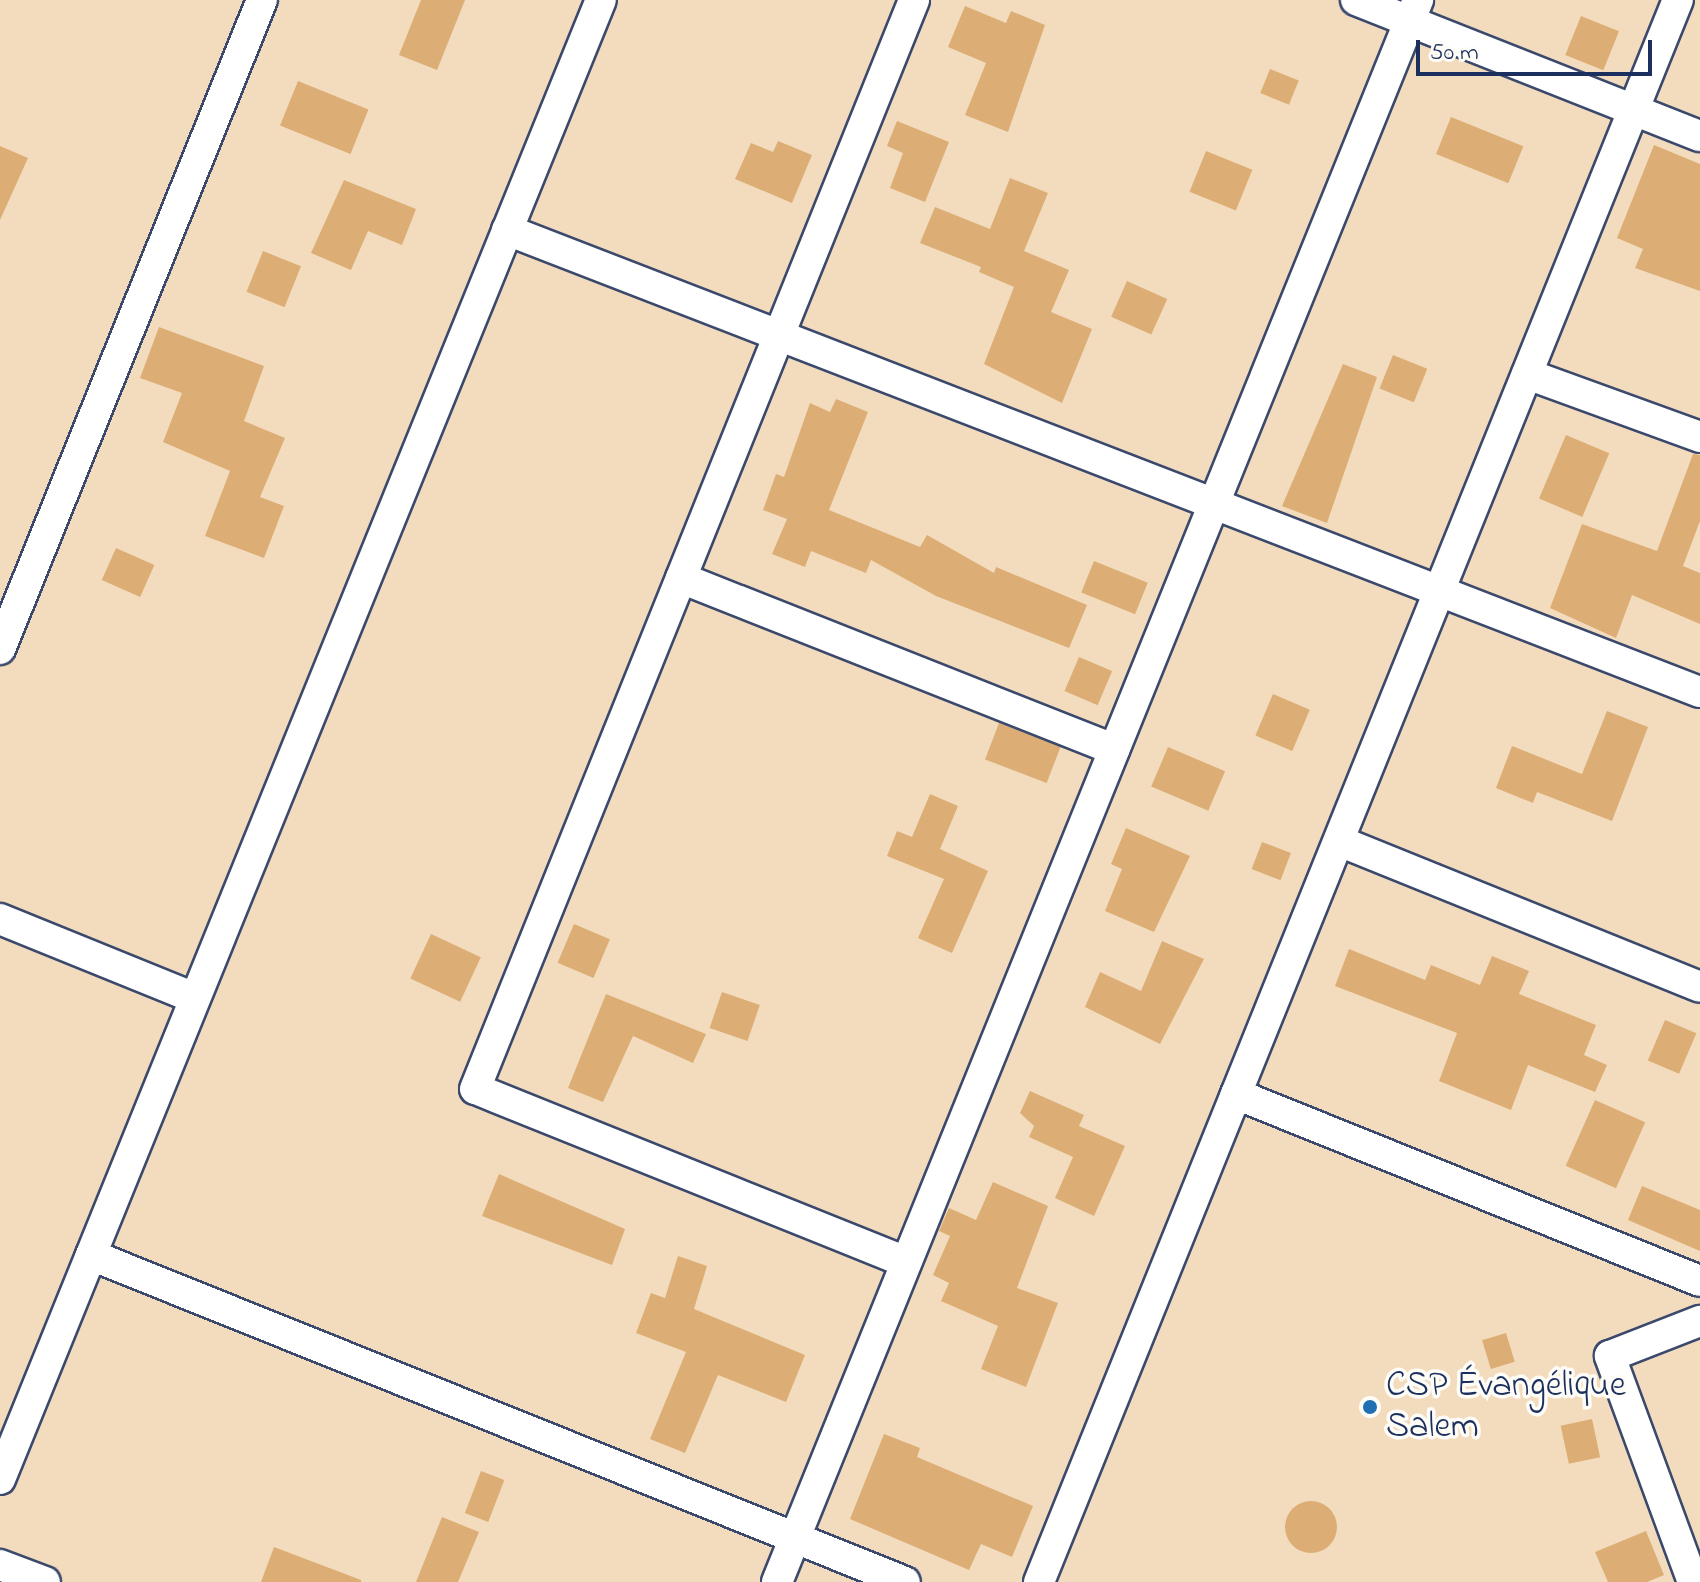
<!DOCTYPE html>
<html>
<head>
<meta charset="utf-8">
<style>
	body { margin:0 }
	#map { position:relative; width:1700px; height:1582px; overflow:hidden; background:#f3dcbd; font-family:"Indie Flower",sans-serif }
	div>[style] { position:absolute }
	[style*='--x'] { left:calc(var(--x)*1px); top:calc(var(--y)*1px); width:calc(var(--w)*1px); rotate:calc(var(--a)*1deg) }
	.building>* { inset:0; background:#dcae75; transform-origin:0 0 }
	.round { border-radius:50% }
	.roads { filter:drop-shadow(2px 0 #3b496c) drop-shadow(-2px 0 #3b496c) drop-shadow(0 2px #3b496c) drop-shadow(0 -2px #3b496c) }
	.minor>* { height:30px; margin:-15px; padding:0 15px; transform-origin:15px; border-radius:15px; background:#fff }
	.dots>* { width:22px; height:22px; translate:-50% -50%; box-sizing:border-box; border:4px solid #fdfcf7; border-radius:50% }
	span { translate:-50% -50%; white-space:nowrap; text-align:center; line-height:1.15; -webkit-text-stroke:7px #fdfcf7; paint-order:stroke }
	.poi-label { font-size:36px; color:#1b2f5e }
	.left { translate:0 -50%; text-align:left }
	.scale { position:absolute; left:1416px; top:40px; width:236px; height:36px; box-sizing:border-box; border:4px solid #1b2f5e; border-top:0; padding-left:10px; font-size:24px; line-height:28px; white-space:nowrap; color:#1b2f5e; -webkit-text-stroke:6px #fdfcf7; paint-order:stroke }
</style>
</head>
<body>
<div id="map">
	<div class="building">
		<div style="clip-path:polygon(421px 0,465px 0,437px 70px,399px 55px)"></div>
		<div style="clip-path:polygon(965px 6px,1006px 23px,1011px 11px,1045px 25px,1008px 132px,965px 115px,986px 63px,948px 47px)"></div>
		<div style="left:1581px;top:16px;width:41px;height:42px;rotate:22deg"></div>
		<div style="left:1270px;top:69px;width:31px;height:26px;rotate:22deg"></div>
		<div style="left:298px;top:81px;width:76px;height:48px;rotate:22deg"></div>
		<div style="left:1451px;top:117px;width:78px;height:40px;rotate:22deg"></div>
		<div style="clip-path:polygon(897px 121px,949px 142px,925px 202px,890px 188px,903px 153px,887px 146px)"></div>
		<div style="clip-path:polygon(778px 141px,812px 155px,792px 203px,735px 179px,751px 143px,773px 152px)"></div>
		<div style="clip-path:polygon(1654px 145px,1700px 164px,1700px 291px,1635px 268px,1643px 249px,1617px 238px)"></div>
		<div style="clip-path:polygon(0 146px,28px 158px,0 220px)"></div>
		<div style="left:1206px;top:151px;width:50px;height:44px;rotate:22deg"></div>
		<div style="clip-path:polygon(1010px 178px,1048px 193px,1024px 251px,1069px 270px,1051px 312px,1092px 329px,1062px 403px,984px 364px,1014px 287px,979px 272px,981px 267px,920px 243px,935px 207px,990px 229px)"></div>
		<div style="clip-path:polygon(344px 180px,416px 209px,402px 245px,368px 231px,351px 270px,311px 253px)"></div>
		<div style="left:263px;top:251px;width:41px;height:44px;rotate:22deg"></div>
		<div style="left:1127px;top:281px;width:44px;height:39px;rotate:24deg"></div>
		<div style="clip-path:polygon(159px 327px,264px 366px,244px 421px,285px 438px,260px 497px,284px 506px,264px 558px,205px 536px,230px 471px,163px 442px,182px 393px,140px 378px)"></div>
		<div style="left:1393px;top:355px;width:37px;height:36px;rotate:22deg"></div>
		<div style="clip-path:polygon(1343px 364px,1377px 377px,1327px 523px,1282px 506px)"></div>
		<div style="clip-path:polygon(836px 399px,868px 412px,829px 510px,920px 547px,927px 535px,994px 573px,996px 567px,1087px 605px,1069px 648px,936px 596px,871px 560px,866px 573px,811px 551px,805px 567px,772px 554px,787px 519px,763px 510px,776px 474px,784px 477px,810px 403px,830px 412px)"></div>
		<div style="left:1566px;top:435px;width:47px;height:69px;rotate:23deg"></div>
		<div style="clip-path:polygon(1693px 454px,1700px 455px,1700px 521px,1683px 566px,1700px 573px,1700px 624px,1632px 595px,1616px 638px,1550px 608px,1582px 524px,1657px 551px)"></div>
		<div style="left:116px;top:548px;width:42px;height:35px;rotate:24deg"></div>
		<div style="left:1094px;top:561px;width:58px;height:34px;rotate:22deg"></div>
		<div style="left:1079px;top:657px;width:36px;height:37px;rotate:23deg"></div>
		<div style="left:1273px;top:694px;width:40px;height:45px;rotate:23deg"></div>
		<div style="clip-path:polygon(1607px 711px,1648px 727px,1612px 821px,1537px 792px,1533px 803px,1496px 788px,1512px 746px,1582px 774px)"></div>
		<div style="left:999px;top:723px;width:66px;height:39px;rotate:21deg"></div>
		<div style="left:1168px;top:747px;width:62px;height:43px;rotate:23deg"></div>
		<div style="clip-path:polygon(930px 794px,958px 806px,940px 849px,988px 871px,952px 953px,918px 938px,944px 879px,887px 856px,897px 831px,912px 837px)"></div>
		<div style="clip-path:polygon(1126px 828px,1190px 856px,1154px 932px,1105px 911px,1122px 869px,1111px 864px)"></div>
		<div style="left:1262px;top:842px;width:31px;height:29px;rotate:21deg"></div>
		<div style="left:574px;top:924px;width:39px;height:42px;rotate:23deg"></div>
		<div style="left:431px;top:934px;width:55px;height:49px;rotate:25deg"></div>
		<div style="clip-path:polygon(1162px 941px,1204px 959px,1160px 1044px,1085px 1007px,1100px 972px,1141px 991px)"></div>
		<div style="clip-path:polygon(1349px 949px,1425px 980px,1431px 965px,1480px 985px,1492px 956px,1529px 971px,1519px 994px,1596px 1025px,1584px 1055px,1607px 1065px,1595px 1092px,1528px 1065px,1511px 1110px,1439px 1081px,1457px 1033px,1335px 986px)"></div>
		<div style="left:722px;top:992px;width:40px;height:38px;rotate:19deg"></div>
		<div style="clip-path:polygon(606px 994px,706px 1034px,693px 1063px,633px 1036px,603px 1102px,568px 1088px)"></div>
		<div style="left:1665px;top:1020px;width:34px;height:44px;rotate:23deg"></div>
		<div style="clip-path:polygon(1030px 1091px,1084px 1115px,1079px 1126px,1125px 1146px,1094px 1216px,1055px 1198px,1073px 1157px,1029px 1137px,1034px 1126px,1020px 1113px)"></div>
		<div style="left:1595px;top:1100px;width:55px;height:72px;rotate:24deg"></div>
		<div style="clip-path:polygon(499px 1174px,625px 1229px,612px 1265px,482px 1216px)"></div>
		<div style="clip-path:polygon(993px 1182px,1048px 1206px,1017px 1288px,1058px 1303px,1026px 1387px,981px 1369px,998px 1326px,941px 1301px,949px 1283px,933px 1275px,950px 1236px,939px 1231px,949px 1208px,976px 1220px)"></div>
		<div style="clip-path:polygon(1642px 1186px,1700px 1210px,1700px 1251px,1628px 1220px)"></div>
		<div style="clip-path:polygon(678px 1256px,707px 1266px,694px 1309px,805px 1355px,786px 1402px,718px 1375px,685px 1453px,650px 1439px,686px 1352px,636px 1333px,651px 1293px,665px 1298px)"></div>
		<div style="left:1506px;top:1333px;width:30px;height:25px;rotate:73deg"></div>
		<div style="left:1592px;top:1419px;width:39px;height:32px;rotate:78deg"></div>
		<div style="clip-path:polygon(884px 1434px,920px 1448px,917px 1457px,1033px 1506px,1012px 1557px,981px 1544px,969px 1570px,850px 1519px)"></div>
		<div style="left:481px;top:1471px;width:25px;height:45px;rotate:21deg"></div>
		<div class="round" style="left:1285px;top:1501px;width:52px;height:52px"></div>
		<div style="clip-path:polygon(442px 1517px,479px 1532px,458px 1582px,416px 1582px)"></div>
		<div style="clip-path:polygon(1646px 1531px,1664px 1575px,1647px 1582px,1608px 1582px,1595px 1552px)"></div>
		<div style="clip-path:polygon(274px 1547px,361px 1580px,361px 1582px,261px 1582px)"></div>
	</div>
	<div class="roads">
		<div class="minor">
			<div style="--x:1356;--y:0;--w:370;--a:21.6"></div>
			<div style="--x:507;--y:230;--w:1279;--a:21.17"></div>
			<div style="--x:1527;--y:374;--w:184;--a:20"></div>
			<div style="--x:681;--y:578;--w:466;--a:21.6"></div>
			<div style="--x:0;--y:649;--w:700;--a:-68.02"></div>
			<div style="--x:1339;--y:841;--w:389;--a:22"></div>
			<div style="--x:0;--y:919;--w:210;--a:22.1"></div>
			<div style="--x:1236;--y:1094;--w:500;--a:21.95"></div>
			<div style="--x:91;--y:1255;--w:877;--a:21.89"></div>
			<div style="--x:906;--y:1262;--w:464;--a:-158.1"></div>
			<div style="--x:475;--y:1089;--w:1174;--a:-68.04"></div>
			<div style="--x:0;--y:1479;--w:1596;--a:-67.89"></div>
			<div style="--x:0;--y:1565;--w:48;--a:20.7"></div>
			<div style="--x:777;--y:1582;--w:1707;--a:-67.94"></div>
			<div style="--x:1039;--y:1582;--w:1706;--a:-68.01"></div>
			<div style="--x:1693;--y:1582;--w:241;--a:-110.2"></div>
			<div style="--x:1610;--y:1356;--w:97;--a:-21.3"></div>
		</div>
	</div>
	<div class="dots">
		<div style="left:1370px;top:1407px;background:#1f6fb2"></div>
	</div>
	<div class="poi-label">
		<span class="left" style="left:1386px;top:1407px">CSP Évangélique<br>Salem</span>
	</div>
	<div class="scale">50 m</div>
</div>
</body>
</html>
